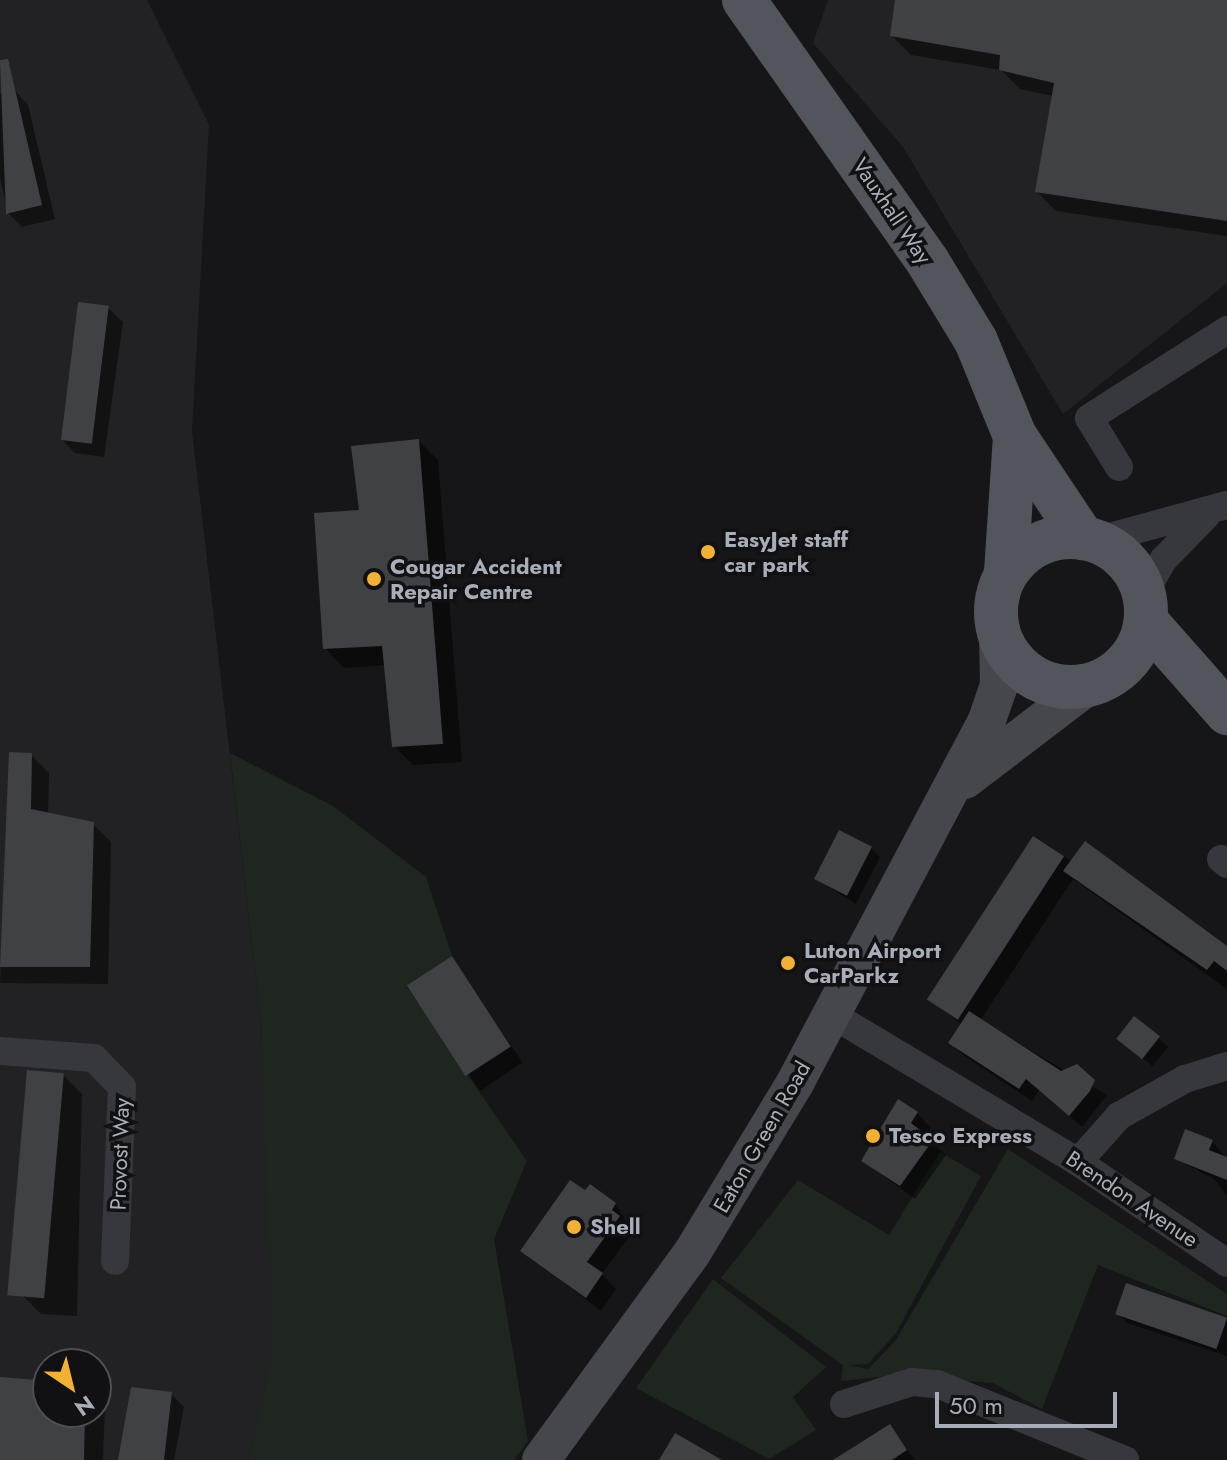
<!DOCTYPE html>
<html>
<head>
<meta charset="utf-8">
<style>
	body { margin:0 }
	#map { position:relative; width:1227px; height:1460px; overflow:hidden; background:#161618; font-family:Jost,sans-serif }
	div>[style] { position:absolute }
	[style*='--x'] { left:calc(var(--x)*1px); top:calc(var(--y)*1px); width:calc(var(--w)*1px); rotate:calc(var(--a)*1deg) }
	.built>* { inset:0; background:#222225 }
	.green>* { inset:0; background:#1e261f }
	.shadow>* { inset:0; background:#0007; transform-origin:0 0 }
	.building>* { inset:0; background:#404145; transform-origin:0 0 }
	.street>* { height:28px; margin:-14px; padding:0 14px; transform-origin:14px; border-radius:14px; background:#37383d }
	.secondary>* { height:38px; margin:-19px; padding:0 19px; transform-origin:19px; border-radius:19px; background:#45474d }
	.primary>* { height:44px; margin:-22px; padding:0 22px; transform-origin:22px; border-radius:22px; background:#53555c }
	.primary>.ring { margin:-22px; padding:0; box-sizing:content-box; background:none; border:44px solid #53555c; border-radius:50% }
	.dots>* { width:22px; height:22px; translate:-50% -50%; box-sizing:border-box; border:4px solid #111113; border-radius:50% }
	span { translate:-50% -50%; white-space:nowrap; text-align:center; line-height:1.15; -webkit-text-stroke:7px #111113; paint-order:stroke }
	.street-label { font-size:22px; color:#a8adb8 }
	.poi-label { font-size:22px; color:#a8adb8; font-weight:700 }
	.left { translate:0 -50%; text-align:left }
	.north { position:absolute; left:32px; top:1348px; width:80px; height:80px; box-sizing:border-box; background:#111113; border:2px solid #4d4f55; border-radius:50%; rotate:145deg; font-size:22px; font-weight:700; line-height:32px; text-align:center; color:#a8adb8 }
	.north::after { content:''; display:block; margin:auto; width:28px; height:36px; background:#f2b134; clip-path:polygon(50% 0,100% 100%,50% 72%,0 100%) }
	.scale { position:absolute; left:935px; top:1392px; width:182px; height:36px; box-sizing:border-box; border:4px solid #a8adb8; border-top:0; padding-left:10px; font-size:24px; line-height:28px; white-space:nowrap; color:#a8adb8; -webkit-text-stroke:6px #111113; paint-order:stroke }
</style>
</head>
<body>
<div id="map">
	<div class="built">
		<div style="clip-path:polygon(evenodd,0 0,147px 0,209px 125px,192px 431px,261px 1021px,275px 1344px,249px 1460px,0 1460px,0 0,48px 1364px,96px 1364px,96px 1412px,48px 1412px,48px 1364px)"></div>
		<div style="clip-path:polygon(828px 0,1227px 0,1227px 283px,1063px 414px,903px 147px,813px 43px)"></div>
	</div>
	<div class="green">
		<div style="clip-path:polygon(230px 753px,333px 806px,426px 877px,452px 956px,406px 986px,527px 1161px,494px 1239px,528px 1441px,514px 1460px,249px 1460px,273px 1351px,261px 1021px)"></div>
		<div style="clip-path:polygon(1008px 1149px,1227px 1294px,1227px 1316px,1098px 1265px,1042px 1409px,993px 1383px,898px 1375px,841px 1381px,843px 1365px,721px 1278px,798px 1180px,889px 1235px,940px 1152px,981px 1176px,896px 1333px,868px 1364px,848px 1365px,868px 1369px,896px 1340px)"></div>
		<div style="clip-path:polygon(713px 1279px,826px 1367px,793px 1397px,816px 1430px,769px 1459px,636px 1388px)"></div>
	</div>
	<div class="shadow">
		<div style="clip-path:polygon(897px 0,1227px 0,1227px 236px,1056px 211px,1037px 192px,1053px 96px,1020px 89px,1001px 70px,911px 55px,892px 36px)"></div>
		<div style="clip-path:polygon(14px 90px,28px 105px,55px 219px,22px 227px,8px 213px,0 178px,0 94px)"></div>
		<div style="clip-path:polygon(108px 308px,123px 322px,104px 457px,75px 453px,61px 439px)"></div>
		<div style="clip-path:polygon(419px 441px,438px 460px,462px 762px,413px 765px,394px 746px,386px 665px,344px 668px,325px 648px,361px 512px)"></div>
		<div style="clip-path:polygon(11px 754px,31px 755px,49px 773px,48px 815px,93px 824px,111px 842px,108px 984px,0 983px)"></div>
		<div style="clip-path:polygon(1033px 839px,1227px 947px,1227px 989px,1073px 879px,980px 1021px,1107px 1095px,1082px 1127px,1039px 1090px,1032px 1101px,963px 1055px,950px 1043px,962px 1025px,929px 999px)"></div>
		<div style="clip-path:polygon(871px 848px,880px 857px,856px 904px,816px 879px)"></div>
		<div style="left:452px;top:958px;width:126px;height:51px;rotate:56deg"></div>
		<div style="left:1134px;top:1019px;width:44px;height:25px;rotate:39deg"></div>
		<div style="clip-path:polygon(63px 1075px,82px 1094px,77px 1316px,41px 1314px,22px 1295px)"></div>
		<div style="clip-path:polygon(917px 1113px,931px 1128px,925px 1137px,946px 1155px,915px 1199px,863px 1161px)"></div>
		<div style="clip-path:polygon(1212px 1141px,1227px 1159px,1227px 1196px,1214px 1179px,1176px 1159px)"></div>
		<div style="clip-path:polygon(585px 1193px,615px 1204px,633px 1231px,602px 1274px,616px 1289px,601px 1311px,522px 1250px)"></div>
		<div style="clip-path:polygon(1118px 1313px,1227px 1319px,1227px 1356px,1127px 1323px)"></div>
		<div style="clip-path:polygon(0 1379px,48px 1383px,48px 1412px,96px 1412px,96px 1396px,105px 1404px,103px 1460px,0 1460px)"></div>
		<div style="clip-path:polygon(171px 1394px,184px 1407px,174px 1460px,120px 1460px)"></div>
		<div style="clip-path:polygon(890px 1427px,915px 1460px,837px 1460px)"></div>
	</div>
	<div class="building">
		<div style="clip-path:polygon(895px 0,1227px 0,1227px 221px,1035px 192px,1054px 83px,999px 70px,1000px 55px,890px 36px)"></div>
		<div style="clip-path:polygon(8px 59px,42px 205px,6px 214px,0 60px)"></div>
		<div style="left:78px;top:302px;width:31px;height:139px;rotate:7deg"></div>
		<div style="clip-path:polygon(419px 439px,443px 744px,392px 747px,382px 646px,323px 649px,314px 513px,359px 510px,351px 446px)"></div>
		<div style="clip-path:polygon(9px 752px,32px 753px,31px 809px,94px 822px,90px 967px,0 967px)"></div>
		<div style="left:839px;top:830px;width:37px;height:55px;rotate:27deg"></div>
		<div style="left:1033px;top:836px;width:37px;height:195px;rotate:33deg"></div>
		<div style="clip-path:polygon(1085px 841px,1227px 946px,1227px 971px,1214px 961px,1207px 970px,1063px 871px)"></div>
		<div style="left:452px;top:956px;width:108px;height:54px;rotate:57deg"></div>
		<div style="clip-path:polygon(969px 1011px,1061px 1071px,1077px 1064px,1095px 1080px,1090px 1091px,1069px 1116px,1026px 1079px,1019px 1089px,948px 1043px)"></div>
		<div style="left:1134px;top:1016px;width:33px;height:29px;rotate:38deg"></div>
		<div style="left:27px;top:1070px;width:37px;height:226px;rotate:5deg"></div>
		<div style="clip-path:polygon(898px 1099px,918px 1112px,911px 1123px,933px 1140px,900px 1186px,861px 1161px)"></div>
		<div style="clip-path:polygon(1185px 1129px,1213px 1140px,1209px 1150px,1227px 1157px,1227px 1180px,1174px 1159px)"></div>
		<div style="clip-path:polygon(570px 1180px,585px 1190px,590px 1184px,616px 1203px,612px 1210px,620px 1216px,587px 1262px,603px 1273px,586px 1298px,520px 1251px)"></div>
		<div style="left:1126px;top:1283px;width:107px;height:33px;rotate:19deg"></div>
		<div style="clip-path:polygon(0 1377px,48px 1381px,48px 1412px,85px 1412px,84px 1460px,0 1460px)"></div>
		<div style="clip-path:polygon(131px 1387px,172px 1392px,164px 1460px,118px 1460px)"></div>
		<div style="clip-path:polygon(890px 1424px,907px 1450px,892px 1460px,833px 1460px)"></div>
		<div style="clip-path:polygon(675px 1433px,722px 1460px,659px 1460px)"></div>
	</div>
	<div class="street">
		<div style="--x:1119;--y:467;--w:57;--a:-121.5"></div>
		<div style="--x:1089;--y:418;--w:164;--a:-32.5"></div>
		<div style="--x:1095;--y:541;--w:137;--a:-15.3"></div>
		<div style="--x:1144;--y:593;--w:39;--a:-60"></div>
		<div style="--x:1164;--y:559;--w:60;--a:-45.7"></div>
		<div style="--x:1221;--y:859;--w:8;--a:40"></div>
		<div style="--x:831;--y:1014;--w:288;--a:30.9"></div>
		<div style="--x:1078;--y:1162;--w:180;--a:34.1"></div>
		<div style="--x:0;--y:1051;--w:94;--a:4.3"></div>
		<div style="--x:94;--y:1058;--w:40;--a:46"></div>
		<div style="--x:122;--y:1087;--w:174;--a:92.3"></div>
		<div style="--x:1078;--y:1162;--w:62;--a:-48.3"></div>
		<div style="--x:1119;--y:1116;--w:76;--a:-29.3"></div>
		<div style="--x:1185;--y:1079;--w:44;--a:-17.2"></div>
		<div style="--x:844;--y:1404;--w:71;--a:-17.9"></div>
		<div style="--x:912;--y:1382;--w:25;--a:5"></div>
		<div style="--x:937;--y:1384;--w:203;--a:22"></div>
	</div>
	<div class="secondary">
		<div style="--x:965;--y:780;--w:155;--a:-37.4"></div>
		<div style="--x:541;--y:1460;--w:256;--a:-53.9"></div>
		<div style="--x:692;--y:1253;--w:199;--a:-58.8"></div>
		<div style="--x:795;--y:1083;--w:411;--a:-62.1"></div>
		<div style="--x:987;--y:720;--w:36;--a:-71"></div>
		<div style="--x:999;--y:686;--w:51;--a:-91.1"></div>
	</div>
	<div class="primary">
		<div style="--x:744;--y:0;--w:320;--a:54.9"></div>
		<div style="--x:928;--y:262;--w:92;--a:58.7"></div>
		<div style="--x:976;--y:341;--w:103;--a:67.7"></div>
		<div style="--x:1015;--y:436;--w:123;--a:56.3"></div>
		<div class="ring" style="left:996px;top:537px;width:106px;height:106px"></div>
		<div style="--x:1006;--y:572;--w:134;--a:-86.2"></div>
		<div style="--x:1146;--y:621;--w:123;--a:48.6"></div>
	</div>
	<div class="dots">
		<div style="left:708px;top:552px;background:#f2b134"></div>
		<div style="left:374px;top:579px;background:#f2b134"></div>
		<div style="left:788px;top:963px;background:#f2b134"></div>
		<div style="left:873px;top:1136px;background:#f2b134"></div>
		<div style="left:574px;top:1227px;background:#f2b134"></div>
	</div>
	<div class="street-label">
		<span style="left:892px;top:211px;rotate:56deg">Vauxhall Way</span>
		<span style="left:762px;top:1137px;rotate:-60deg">Eaton Green Road</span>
		<span style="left:120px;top:1154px;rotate:-88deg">Provost Way</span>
		<span style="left:1132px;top:1199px;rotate:34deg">Brendon Avenue</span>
	</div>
	<div class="poi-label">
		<span class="left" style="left:724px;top:552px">EasyJet staff<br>car park</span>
		<span class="left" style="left:390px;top:579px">Cougar Accident<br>Repair Centre</span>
		<span class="left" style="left:804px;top:963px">Luton Airport<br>CarParkz</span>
		<span class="left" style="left:889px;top:1136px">Tesco Express</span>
		<span class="left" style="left:590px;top:1227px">Shell</span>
	</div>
	<div class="north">N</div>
	<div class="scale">50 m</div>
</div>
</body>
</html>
